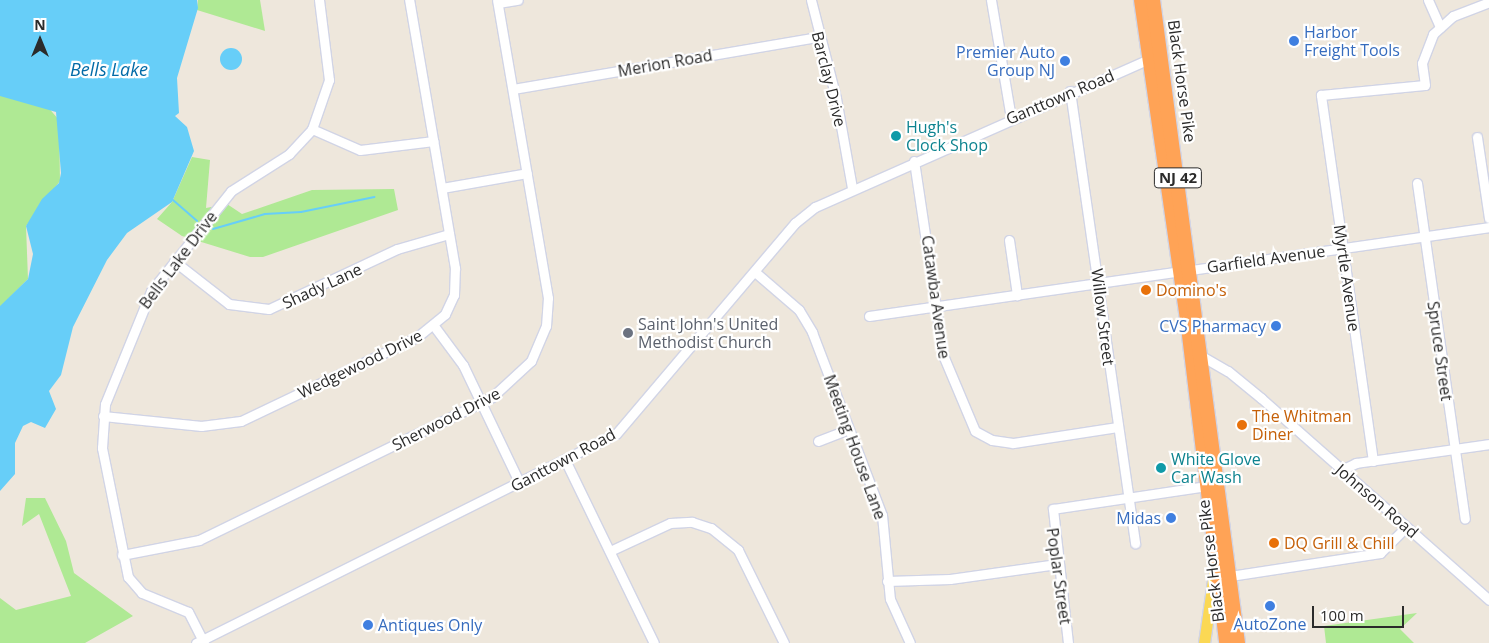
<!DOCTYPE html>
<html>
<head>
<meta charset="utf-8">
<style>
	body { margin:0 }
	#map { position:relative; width:1489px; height:643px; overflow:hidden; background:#eee7dc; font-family:"Open Sans",sans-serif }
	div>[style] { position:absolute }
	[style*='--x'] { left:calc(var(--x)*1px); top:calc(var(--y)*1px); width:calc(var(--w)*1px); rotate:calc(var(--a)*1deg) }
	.green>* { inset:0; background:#afe994 }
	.water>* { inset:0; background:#67cef8 }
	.round { border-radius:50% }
	.stream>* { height:2px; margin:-1px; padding:0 1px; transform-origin:1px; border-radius:1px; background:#67cef8 }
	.roads { filter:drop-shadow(1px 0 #d1d4e5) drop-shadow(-1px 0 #d1d4e5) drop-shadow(0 1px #d1d4e5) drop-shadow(0 -1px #d1d4e5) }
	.minor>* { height:9px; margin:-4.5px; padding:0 4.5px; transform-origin:4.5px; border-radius:4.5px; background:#fff }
	.major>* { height:11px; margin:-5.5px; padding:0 5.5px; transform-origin:5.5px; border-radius:5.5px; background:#fbd854 }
	.highway>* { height:14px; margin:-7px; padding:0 7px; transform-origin:7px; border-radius:7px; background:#ffa356 }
	.dots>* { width:14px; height:14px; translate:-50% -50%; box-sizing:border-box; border:2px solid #fff; border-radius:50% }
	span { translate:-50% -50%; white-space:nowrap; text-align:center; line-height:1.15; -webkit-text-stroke:4.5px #fff; paint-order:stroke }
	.shield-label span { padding:1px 4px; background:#fff; border:1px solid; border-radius:4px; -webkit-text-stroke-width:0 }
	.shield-label { font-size:15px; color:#2b2b2b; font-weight:700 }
	.shop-label { font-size:16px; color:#366cbe }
	.left { translate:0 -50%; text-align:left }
	.right { translate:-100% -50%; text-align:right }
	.street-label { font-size:16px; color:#2b2b2b }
	.culture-label { font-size:16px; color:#0d838f }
	.food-label { font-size:16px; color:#c56008 }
	.worship-label { font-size:16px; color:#5b616d }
	.water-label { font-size:18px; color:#036ba7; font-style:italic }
	.north { position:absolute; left:15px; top:15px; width:50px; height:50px; -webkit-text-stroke:4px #fff; paint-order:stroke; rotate:0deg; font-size:14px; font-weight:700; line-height:20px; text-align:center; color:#2b2b2b }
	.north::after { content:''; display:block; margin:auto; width:18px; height:22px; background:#2b2b2b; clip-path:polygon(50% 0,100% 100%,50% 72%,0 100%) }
	.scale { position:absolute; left:1312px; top:606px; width:92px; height:22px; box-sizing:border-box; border:2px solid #2b2b2b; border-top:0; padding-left:6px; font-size:15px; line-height:18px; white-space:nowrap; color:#2b2b2b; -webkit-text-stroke:4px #fff; paint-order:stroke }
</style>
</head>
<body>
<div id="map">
	<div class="green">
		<div style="clip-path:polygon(198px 0,260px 0,265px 31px,197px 10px)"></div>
		<div style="clip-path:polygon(0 95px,47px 106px,59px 120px,60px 181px,26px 226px,28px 279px,0 307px)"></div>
		<div style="clip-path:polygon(192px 157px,210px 160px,206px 208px,227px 204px,242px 214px,312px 190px,394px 189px,398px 210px,263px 257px,250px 257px,182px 236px,157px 219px,172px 202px)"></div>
		<div style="clip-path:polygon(26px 498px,45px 498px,66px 541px,74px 573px,133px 616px,85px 643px,0 643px,0 598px,16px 610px,71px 596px,39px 514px,22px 526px)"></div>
		<div style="clip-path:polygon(1417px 613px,1400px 629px,1414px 643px,1326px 643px,1324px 626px)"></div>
	</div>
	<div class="water">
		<div style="clip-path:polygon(0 0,197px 0,198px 8px,177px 78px,179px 113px,175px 116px,187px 127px,194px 151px,172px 202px,127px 233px,107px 260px,73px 327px,61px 375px,49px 391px,56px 409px,45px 428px,31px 422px,23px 426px,15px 443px,15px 474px,0 491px,0 306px,28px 279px,33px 254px,26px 226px,42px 199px,59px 183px,61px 173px,56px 112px,0 96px)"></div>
		<div class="round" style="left:220px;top:48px;width:22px;height:22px"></div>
	</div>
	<div class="stream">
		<div style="--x:173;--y:200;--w:32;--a:41"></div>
		<div style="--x:213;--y:229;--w:54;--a:-16.1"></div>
		<div style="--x:265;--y:214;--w:36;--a:-3"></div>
		<div style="--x:301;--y:212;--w:75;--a:-11.6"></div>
	</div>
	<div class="roads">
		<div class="minor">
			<div style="--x:811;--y:0;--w:101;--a:75.7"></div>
			<div style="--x:836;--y:98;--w:91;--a:79.9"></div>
			<div style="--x:991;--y:0;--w:120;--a:80.4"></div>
			<div style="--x:1428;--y:0;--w:30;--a:66"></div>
			<div style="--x:498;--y:3;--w:20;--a:-9"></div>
			<div style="--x:513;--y:89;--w:308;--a:-9.7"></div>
			<div style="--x:1070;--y:91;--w:457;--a:81.8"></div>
			<div style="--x:312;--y:129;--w:52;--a:23.6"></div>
			<div style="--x:360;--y:150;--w:74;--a:-7"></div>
			<div style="--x:1477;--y:137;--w:82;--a:81.6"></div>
			<div style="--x:914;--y:161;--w:196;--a:81.5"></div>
			<div style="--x:943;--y:355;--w:82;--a:67.2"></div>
			<div style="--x:975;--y:431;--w:19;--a:28"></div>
			<div style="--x:992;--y:440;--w:21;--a:8"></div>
			<div style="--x:1013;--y:443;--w:106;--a:-8.7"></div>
			<div style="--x:1417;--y:183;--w:339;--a:81.9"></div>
			<div style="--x:442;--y:188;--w:86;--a:-10"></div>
			<div style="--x:1009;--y:240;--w:56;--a:81.7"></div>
			<div style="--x:174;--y:261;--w:70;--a:38"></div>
			<div style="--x:229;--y:304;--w:40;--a:7.1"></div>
			<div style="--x:269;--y:309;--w:141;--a:-25.1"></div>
			<div style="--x:397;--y:249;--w:54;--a:-16.1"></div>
			<div style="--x:1191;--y:270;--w:301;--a:-8.2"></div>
			<div style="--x:755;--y:272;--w:58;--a:40.8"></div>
			<div style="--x:799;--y:310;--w:26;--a:59"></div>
			<div style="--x:812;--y:332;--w:196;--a:69.1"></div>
			<div style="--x:882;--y:515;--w:84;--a:84.6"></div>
			<div style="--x:890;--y:599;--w:48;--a:65.6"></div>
			<div style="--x:869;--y:316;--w:314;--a:-8.2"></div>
			<div style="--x:434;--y:326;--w:49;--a:53.4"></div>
			<div style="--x:463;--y:365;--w:132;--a:64.4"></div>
			<div style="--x:1198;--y:354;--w:34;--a:30"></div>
			<div style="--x:1228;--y:371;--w:43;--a:39.3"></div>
			<div style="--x:1261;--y:398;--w:305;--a:41.5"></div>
			<div style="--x:103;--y:416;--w:99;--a:5.8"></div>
			<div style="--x:201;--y:426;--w:40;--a:-7.1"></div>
			<div style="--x:241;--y:421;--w:195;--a:-25.5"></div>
			<div style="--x:417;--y:337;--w:36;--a:-39"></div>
			<div style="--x:445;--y:314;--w:21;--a:-65"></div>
			<div style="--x:454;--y:295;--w:27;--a:-88"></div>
			<div style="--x:455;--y:268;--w:272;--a:-99.7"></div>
			<div style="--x:818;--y:441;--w:33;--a:-21"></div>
			<div style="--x:1373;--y:461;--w:370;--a:-98.1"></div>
			<div style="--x:1321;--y:95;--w:104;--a:-5.5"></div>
			<div style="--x:1425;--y:85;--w:22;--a:-98"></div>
			<div style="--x:1422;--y:63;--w:31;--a:-69"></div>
			<div style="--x:1433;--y:34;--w:27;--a:-42"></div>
			<div style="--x:1453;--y:16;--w:39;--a:-21"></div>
			<div style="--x:566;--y:462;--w:201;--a:64.1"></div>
			<div style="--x:1341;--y:470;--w:17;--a:-25"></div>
			<div style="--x:1356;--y:463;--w:134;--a:-8.1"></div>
			<div style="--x:610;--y:551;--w:66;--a:-25"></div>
			<div style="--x:670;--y:523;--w:22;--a:-3"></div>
			<div style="--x:692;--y:522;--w:20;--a:18"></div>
			<div style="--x:711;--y:528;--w:35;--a:39"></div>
			<div style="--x:738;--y:550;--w:104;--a:63.7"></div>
			<div style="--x:122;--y:555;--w:78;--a:-11"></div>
			<div style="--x:199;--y:540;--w:326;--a:-26"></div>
			<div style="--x:492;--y:397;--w:53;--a:-42.7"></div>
			<div style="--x:531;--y:361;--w:38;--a:-67"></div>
			<div style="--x:546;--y:326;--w:28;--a:-86"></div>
			<div style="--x:548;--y:298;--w:302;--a:-99.7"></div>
			<div style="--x:1230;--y:576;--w:152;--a:-8.7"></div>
			<div style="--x:1380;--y:553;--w:37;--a:-45"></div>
			<div style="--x:887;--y:581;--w:63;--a:-1.8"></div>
			<div style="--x:950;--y:579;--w:108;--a:-8"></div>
			<div style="--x:196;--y:643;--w:469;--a:-26.5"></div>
			<div style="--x:616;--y:434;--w:277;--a:-49.7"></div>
			<div style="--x:795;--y:223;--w:26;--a:-39"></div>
			<div style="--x:815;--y:207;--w:368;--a:-23.9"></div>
			<div style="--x:204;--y:643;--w:35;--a:-117"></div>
			<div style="--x:188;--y:612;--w:50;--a:-157.6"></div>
			<div style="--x:142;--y:593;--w:21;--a:-131"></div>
			<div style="--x:128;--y:577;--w:132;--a:-101.4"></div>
			<div style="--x:102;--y:448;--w:44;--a:-86.1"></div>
			<div style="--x:105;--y:404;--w:122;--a:-67.8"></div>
			<div style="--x:151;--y:291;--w:128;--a:-51.3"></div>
			<div style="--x:231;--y:191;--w:69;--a:-32.5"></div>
			<div style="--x:289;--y:154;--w:34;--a:-47"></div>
			<div style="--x:312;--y:129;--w:52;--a:-70.9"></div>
			<div style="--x:329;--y:80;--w:81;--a:-97.1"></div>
			<div style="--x:1068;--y:643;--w:135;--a:-96.4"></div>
			<div style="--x:1053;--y:509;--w:156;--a:-8.5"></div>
		</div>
		<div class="major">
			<div style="--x:1204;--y:643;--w:70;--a:-81.8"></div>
		</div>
		<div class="highway">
			<div style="--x:1141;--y:0;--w:330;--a:81.8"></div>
			<div style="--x:1188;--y:327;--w:318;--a:83.1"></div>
			<div style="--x:1153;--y:0;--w:649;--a:82.47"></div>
		</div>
	</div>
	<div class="dots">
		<div style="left:1294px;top:41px;background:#3f7fe0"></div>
		<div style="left:1065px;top:61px;background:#3f7fe0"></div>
		<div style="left:896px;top:136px;background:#0f9aa8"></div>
		<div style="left:1146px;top:290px;background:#e8710a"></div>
		<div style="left:1276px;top:326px;background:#3f7fe0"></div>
		<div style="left:628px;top:333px;background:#6b7280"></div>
		<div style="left:1242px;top:425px;background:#e8710a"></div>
		<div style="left:1161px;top:468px;background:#0f9aa8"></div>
		<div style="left:1171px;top:518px;background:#3f7fe0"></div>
		<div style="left:1274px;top:543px;background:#e8710a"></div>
		<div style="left:1270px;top:606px;background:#3f7fe0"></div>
		<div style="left:368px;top:625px;background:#3f7fe0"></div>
	</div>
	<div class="shield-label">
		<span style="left:1178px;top:178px">NJ 42</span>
	</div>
	<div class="shop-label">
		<span class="left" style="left:1304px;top:41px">Harbor<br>Freight Tools</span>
		<span class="right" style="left:1055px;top:61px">Premier Auto<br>Group NJ</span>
		<span class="right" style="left:1266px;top:326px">CVS Pharmacy</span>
		<span class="right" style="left:1161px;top:518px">Midas</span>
		<span style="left:1270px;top:624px">AutoZone</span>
		<span class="left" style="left:378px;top:625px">Antiques Only</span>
	</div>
	<div class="street-label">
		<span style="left:665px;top:63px;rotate:-10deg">Merion Road</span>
		<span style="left:829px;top:79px;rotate:76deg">Barclay Drive</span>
		<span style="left:1182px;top:81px;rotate:82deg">Black Horse Pike</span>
		<span style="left:1060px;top:97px;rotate:-23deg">Ganttown Road</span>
		<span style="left:1266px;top:259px;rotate:-8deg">Garfield Avenue</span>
		<span style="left:178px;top:260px;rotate:-53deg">Bells Lake Drive</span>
		<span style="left:1347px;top:278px;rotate:82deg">Myrtle Avenue</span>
		<span style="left:322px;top:286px;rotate:-25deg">Shady Lane</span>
		<span style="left:936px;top:297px;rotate:82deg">Catawba Avenue</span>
		<span style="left:1103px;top:317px;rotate:83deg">Willow Street</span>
		<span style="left:1440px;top:351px;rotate:82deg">Spruce Street</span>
		<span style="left:360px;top:364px;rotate:-26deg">Wedgewood Drive</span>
		<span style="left:446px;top:419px;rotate:-27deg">Sherwood Drive</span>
		<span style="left:855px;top:447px;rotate:70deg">Meeting House Lane</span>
		<span style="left:563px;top:460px;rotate:-28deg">Ganttown Road</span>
		<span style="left:1377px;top:501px;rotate:41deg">Johnson Road</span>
		<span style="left:1211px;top:561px;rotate:-97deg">Black Horse Pike</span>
		<span style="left:1059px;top:576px;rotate:82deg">Poplar Street</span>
	</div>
	<div class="culture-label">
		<span class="left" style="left:906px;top:136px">Hugh's<br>Clock Shop</span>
		<span class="left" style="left:1171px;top:468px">White Glove<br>Car Wash</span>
	</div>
	<div class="food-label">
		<span class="left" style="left:1156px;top:290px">Domino's</span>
		<span class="left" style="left:1252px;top:425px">The Whitman<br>Diner</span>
		<span class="left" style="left:1284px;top:543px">DQ Grill &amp; Chill</span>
	</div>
	<div class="worship-label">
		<span class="left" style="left:638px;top:333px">Saint John's United<br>Methodist Church</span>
	</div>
	<div class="water-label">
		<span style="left:109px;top:69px">Bells Lake</span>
	</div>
	<div class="north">N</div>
	<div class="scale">100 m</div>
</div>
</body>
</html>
